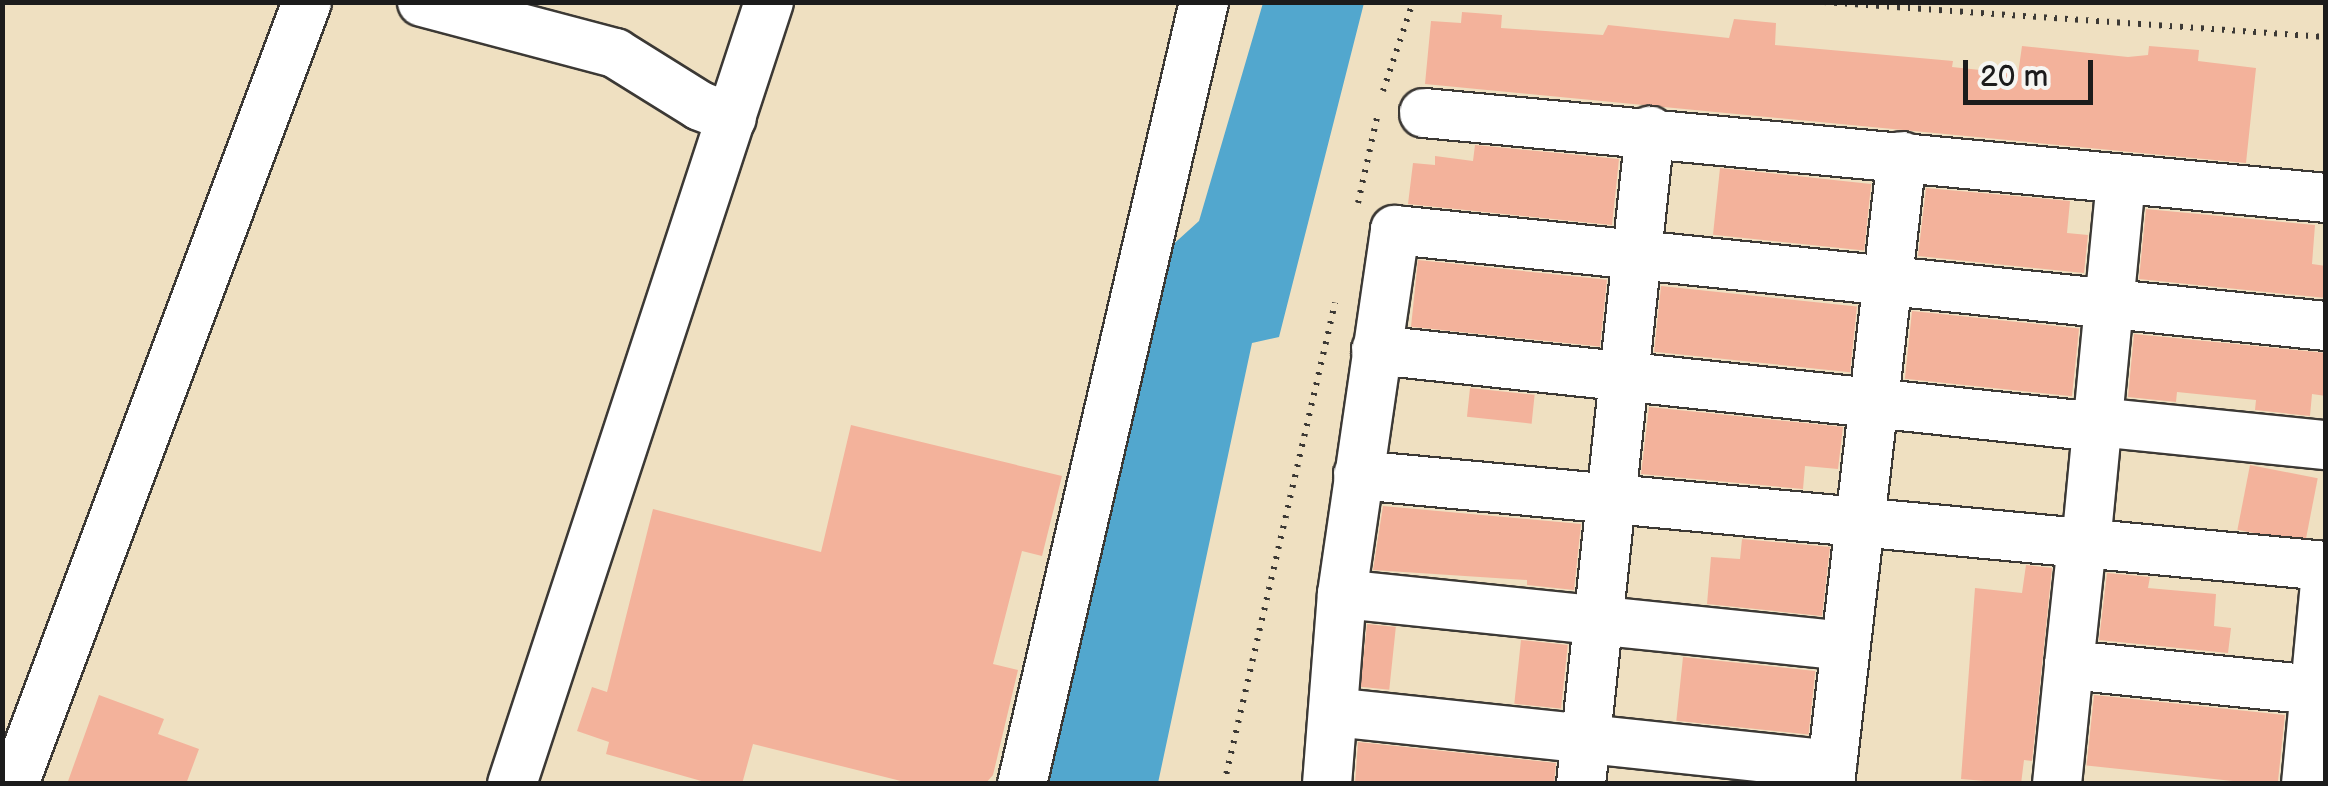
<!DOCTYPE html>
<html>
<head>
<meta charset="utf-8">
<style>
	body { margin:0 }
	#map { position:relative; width:2328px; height:786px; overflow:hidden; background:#efe0c1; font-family:"Balsamiq Sans",sans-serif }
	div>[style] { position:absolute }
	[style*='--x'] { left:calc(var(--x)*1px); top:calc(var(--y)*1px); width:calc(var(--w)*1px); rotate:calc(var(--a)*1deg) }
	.water>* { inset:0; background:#52a7ce }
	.building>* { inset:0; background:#f3b29b; transform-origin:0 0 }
	.path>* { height:6px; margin-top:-3px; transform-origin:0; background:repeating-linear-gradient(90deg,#3c3935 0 2.5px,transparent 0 10.5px) }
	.roads { filter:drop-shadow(2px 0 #3c3935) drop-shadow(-2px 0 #3c3935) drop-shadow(0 2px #3c3935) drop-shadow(0 -2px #3c3935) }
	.minor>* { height:48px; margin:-24px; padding:0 24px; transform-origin:24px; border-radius:24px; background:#fff }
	span { translate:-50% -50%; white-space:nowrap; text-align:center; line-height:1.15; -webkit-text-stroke:9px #f6f6f2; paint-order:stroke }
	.frame { position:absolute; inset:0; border:5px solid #1c1c1c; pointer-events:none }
	.scale { position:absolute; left:1963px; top:60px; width:130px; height:45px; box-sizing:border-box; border:5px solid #1c1c1c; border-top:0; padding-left:12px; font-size:30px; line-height:35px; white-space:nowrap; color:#1c1c1c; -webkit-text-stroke:8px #f6f6f2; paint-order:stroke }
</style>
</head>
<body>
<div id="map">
	<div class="water">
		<div style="clip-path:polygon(1263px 3px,1364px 3px,1279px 337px,1252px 343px,1158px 783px,1042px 784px,1168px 249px,1199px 221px)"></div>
	</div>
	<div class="building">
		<div style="clip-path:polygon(1462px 12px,1502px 15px,1501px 28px,1603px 35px,1608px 25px,1729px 38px,1734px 19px,1776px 23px,1775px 45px,1953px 61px,1952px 67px,2018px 74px,2022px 46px,2128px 57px,2148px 55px,2149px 46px,2199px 50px,2198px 61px,2256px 68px,2246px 163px,1425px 84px,1431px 21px,1461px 23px)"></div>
		<div style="clip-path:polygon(1475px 145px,1619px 159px,1612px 225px,1408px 204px,1413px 163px,1435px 165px,1435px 156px,1473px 161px)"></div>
		<div style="left:1720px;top:168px;width:152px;height:67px;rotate:6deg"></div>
		<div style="clip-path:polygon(1926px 188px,2070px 201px,2067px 233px,2088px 235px,2084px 273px,1918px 256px)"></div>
		<div style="clip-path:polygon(2146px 209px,2315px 225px,2312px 264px,2326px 266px,2326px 298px,2139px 279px)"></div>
		<div style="left:1418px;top:260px;width:190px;height:67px;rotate:6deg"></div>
		<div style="left:1661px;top:286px;width:197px;height:66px;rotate:6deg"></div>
		<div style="left:1912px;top:311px;width:168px;height:68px;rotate:6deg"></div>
		<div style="clip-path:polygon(2134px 334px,2326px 353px,2326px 396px,2312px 394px,2310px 416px,2255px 410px,2256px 400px,2177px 392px,2176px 402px,2128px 397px)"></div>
		<div style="left:1470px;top:388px;width:65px;height:29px;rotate:6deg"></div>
		<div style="clip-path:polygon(1649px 407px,1843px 427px,1838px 469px,1805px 466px,1803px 489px,1641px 474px)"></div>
		<div style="clip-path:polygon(851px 425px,1062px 476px,1042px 556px,1022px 551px,993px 664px,1018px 670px,993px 775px,985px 784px,913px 784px,753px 744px,742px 784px,712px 784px,606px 754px,609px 742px,577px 731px,592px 687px,607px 692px,653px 509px,821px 552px)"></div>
		<div style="left:2250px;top:465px;width:69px;height:66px;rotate:11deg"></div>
		<div style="clip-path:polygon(1383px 506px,1581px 524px,1574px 590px,1527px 585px,1527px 580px,1373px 570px)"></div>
		<div style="clip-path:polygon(1742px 539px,1830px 547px,1822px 616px,1707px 604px,1711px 557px,1740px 559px)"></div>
		<div style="clip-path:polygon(2026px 565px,2052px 568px,2032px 761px,2024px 760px,2021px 784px,1961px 779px,1975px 588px,2022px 593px)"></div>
		<div style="clip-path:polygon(2107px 573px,2150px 577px,2148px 588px,2216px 594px,2214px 626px,2231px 628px,2228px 653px,2099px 640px)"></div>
		<div style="left:1367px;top:624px;width:29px;height:63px;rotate:6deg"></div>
		<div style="left:1521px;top:640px;width:47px;height:64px;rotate:6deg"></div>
		<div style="left:1683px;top:657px;width:133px;height:64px;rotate:6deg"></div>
		<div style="clip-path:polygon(99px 695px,164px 719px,158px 734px,199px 749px,186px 784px,67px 784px)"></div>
		<div style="left:2094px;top:695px;width:192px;height:71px;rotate:6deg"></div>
		<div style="clip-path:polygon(1358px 742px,1556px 763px,1554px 784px,1355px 784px)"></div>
	</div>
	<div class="path">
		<div style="--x:1824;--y:2;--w:503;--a:3.99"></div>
		<div style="--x:1383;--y:91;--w:94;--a:-71.4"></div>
		<div style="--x:1358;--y:203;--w:88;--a:-77.5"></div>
		<div style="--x:1224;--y:784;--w:494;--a:-77"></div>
	</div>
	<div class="roads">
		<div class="minor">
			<div style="--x:422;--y:2;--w:200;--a:14.8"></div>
			<div style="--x:615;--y:53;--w:100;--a:31.9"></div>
			<div style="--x:700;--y:106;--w:34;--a:21"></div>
			<div style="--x:1424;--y:113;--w:906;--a:5.38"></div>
			<div style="--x:1376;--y:350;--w:726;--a:6.09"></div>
			<div style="--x:2098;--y:422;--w:229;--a:5.8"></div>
			<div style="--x:1358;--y:475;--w:972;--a:5.37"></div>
			<div style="--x:2086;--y:544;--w:366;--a:-84.5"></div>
			<div style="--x:1342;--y:594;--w:506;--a:5.9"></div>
			<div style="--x:2069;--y:665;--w:122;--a:-83.9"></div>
			<div style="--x:1333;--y:712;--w:502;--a:6.06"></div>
			<div style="--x:14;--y:784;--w:835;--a:-69.46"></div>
			<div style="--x:512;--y:784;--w:823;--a:-71.81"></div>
			<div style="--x:1022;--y:784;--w:803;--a:-76.9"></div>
			<div style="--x:1327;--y:784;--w:191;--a:-85.5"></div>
			<div style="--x:1342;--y:594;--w:368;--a:-81.7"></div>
			<div style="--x:1395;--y:230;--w:936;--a:5.89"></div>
			<div style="--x:1581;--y:784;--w:657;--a:-83.97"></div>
			<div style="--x:1830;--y:784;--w:632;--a:-83.46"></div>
			<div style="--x:2057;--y:784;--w:120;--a:-84.2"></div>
			<div style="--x:2069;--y:665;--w:258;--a:5.8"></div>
			<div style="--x:2306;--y:784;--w:212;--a:-84.6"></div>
		</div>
	</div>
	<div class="frame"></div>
	<div class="scale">20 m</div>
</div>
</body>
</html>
